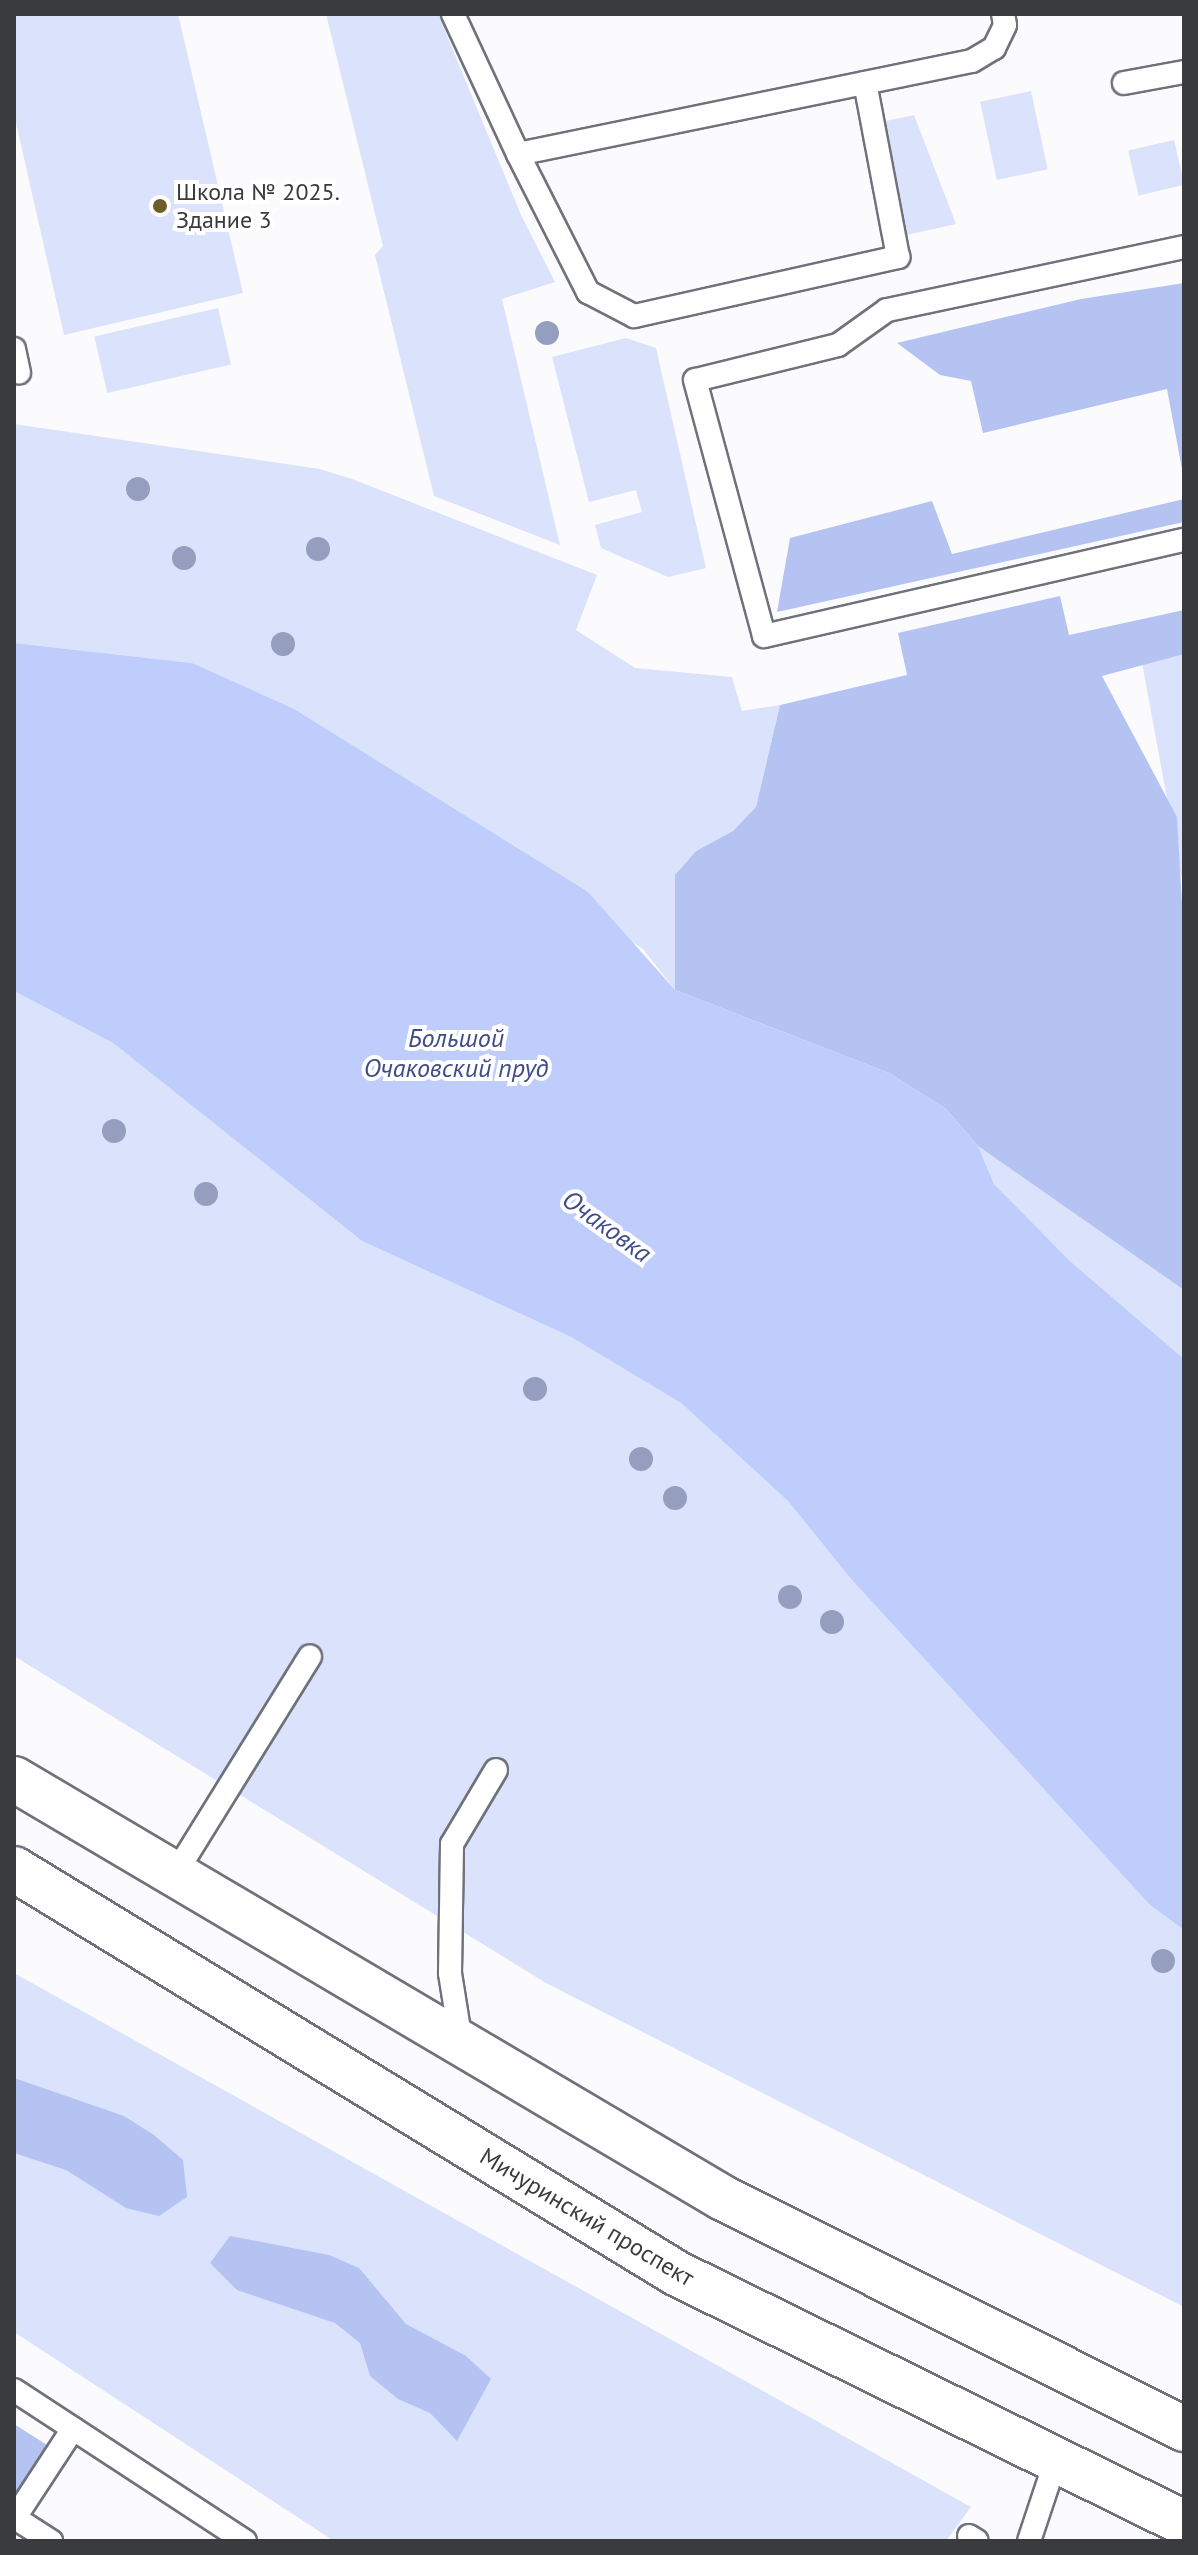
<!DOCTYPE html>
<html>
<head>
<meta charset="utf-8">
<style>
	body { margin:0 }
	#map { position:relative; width:1198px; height:2555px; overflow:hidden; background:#fbfbfd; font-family:"PT Sans",sans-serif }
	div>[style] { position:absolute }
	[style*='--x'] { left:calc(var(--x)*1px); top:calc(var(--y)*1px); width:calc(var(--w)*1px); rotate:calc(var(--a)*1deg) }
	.green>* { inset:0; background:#dbe2fb; transform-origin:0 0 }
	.forest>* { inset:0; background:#b5c3f3 }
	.water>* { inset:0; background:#bfcdfd }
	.roads { filter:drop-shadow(2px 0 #6f727b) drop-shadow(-2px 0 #6f727b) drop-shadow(0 2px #6f727b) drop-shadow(0 -2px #6f727b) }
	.service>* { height:22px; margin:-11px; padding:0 11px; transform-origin:11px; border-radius:11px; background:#fff }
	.primary>* { height:44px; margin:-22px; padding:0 22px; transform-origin:22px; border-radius:22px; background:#fff }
	.trees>* { width:24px; height:24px; margin:-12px; border-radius:50%; background:#969ebf }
	.dots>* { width:22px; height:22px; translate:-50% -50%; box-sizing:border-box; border:4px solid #fff; border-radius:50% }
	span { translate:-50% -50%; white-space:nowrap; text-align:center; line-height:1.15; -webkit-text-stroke:8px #fff; paint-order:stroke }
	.poi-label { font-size:24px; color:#3a3b3f }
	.left { translate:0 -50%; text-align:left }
	.street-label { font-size:24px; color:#3a3b3f }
	.water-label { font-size:26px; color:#3f4c88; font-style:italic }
	.frame { position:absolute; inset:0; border:16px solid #3a3b3f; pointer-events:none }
</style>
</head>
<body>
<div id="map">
	<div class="green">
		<div style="clip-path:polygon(14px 14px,178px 14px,243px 293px,64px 335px,14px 114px)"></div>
		<div style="clip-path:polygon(326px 14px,438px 14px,521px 215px,555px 282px,502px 299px,560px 545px,434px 496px,375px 255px,383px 246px)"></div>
		<div style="left:1031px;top:91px;width:80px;height:52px;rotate:78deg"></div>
		<div style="clip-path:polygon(914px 115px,956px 224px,902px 236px,881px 122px)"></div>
		<div style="left:1174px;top:140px;width:46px;height:47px;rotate:77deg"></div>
		<div style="left:218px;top:308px;width:58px;height:127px;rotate:77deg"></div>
		<div style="clip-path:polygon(626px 338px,656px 348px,706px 568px,668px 577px,601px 548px,595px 525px,642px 512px,636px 490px,589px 502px,552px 357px)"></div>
		<div style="clip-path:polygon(14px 424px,320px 469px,352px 479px,597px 575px,576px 630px,635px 668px,732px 677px,742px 711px,780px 705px,756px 807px,733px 831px,696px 851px,675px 875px,675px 990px,643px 949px,192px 663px,14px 643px)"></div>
		<div style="clip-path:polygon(1184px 643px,1184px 891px,1140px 652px)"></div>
		<div style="clip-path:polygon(14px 991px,113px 1043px,362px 1241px,571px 1337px,681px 1403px,788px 1501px,851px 1579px,1150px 1905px,1184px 1930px,1184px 2307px,546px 1983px,14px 1656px)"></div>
		<div style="clip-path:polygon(978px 1146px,1184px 1290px,1184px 1359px,1070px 1261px,994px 1184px)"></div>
		<div style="clip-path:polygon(14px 1973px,971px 2507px,946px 2541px,334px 2541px,14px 2332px)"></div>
	</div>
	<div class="forest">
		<div style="clip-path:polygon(1184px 283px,1184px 480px,1167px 389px,983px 433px,971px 381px,940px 375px,897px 343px,1081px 299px)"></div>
		<div style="clip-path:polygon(1184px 499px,1184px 522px,777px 612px,790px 538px,932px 501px,952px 554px)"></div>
		<div style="clip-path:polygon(1060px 596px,1069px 635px,1184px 610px,1184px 654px,1102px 676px,1177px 817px,1184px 939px,1184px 1290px,978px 1146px,946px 1109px,889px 1073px,675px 990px,675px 875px,696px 851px,733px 831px,756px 807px,780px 705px,907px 675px,898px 633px)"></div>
		<div style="clip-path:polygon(14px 2078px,124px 2116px,154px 2135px,183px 2160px,187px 2197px,159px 2216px,126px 2208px,66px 2170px,14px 2153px)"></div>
		<div style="clip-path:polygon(230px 2236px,329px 2255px,359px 2268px,406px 2324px,466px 2356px,491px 2379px,457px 2441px,430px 2413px,398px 2399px,370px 2376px,360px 2343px,335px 2323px,237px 2290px,210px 2263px)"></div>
		<div style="clip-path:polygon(14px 2424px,58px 2452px,14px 2519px)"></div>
	</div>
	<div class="water">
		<div style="clip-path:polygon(14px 643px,192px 663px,294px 709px,588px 892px,675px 990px,889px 1073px,946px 1109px,978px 1146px,994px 1184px,1070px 1261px,1184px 1359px,1184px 1930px,1150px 1905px,851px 1579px,788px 1501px,681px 1403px,571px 1337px,362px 1241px,113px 1043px,14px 991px)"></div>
	</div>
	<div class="roads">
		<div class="service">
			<div style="--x:453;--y:14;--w:154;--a:65.1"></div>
			<div style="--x:518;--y:154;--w:463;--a:-11.6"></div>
			<div style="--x:972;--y:61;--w:26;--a:-31"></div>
			<div style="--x:994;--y:48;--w:25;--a:-64"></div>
			<div style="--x:1005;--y:25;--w:11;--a:-100"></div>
			<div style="--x:1124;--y:83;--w:61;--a:-10.4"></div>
			<div style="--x:518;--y:154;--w:155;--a:63.1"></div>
			<div style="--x:588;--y:292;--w:52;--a:27.6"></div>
			<div style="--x:634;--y:316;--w:271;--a:-12.6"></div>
			<div style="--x:898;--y:257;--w:177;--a:-100.7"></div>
			<div style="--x:1184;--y:247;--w:304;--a:168"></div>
			<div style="--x:887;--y:310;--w:60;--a:144.5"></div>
			<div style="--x:838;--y:345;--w:147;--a:166.2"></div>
			<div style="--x:695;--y:380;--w:265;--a:74.9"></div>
			<div style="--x:764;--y:636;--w:431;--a:-12.9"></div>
			<div style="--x:14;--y:349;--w:24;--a:78"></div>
			<div style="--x:175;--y:1874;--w:256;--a:-58.2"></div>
			<div style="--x:461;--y:2042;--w:70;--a:-99.1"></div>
			<div style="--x:450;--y:1973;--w:129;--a:-89.1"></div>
			<div style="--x:452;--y:1844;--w:86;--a:-59.3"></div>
			<div style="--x:14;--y:2390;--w:276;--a:33.2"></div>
			<div style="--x:15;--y:2518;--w:43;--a:32.6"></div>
			<div style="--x:14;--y:2519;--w:108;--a:-56.8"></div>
			<div style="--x:969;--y:2536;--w:9;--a:32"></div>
			<div style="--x:1029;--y:2541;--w:85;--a:-71.6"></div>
		</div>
		<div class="primary">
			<div style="--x:14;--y:1779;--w:824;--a:30.58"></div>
			<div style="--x:723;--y:2198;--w:516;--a:26.61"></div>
			<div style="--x:14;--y:1869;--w:776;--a:31.39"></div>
			<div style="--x:676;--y:2273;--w:566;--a:26.2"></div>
		</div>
	</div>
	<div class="trees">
		<div style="left:547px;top:333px"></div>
		<div style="left:138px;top:489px"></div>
		<div style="left:318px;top:549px"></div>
		<div style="left:184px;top:558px"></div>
		<div style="left:283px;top:644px"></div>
		<div style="left:114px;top:1131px"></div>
		<div style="left:206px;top:1194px"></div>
		<div style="left:535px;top:1389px"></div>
		<div style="left:641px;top:1459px"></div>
		<div style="left:675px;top:1498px"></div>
		<div style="left:790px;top:1597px"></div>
		<div style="left:832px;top:1622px"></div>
		<div style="left:1163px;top:1961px"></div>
	</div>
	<div class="dots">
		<div style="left:160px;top:206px;background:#6d5d2a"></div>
	</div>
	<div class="poi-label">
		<span class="left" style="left:176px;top:206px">Школа № 2025.<br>Здание 3</span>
	</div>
	<div class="street-label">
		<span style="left:587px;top:2217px;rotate:31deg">Мичуринский проспект</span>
	</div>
	<div class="water-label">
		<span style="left:456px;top:1053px">Большой<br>Очаковский пруд</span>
		<span style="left:607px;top:1226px;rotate:36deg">Очаковка</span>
	</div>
	<div class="frame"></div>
</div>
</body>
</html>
